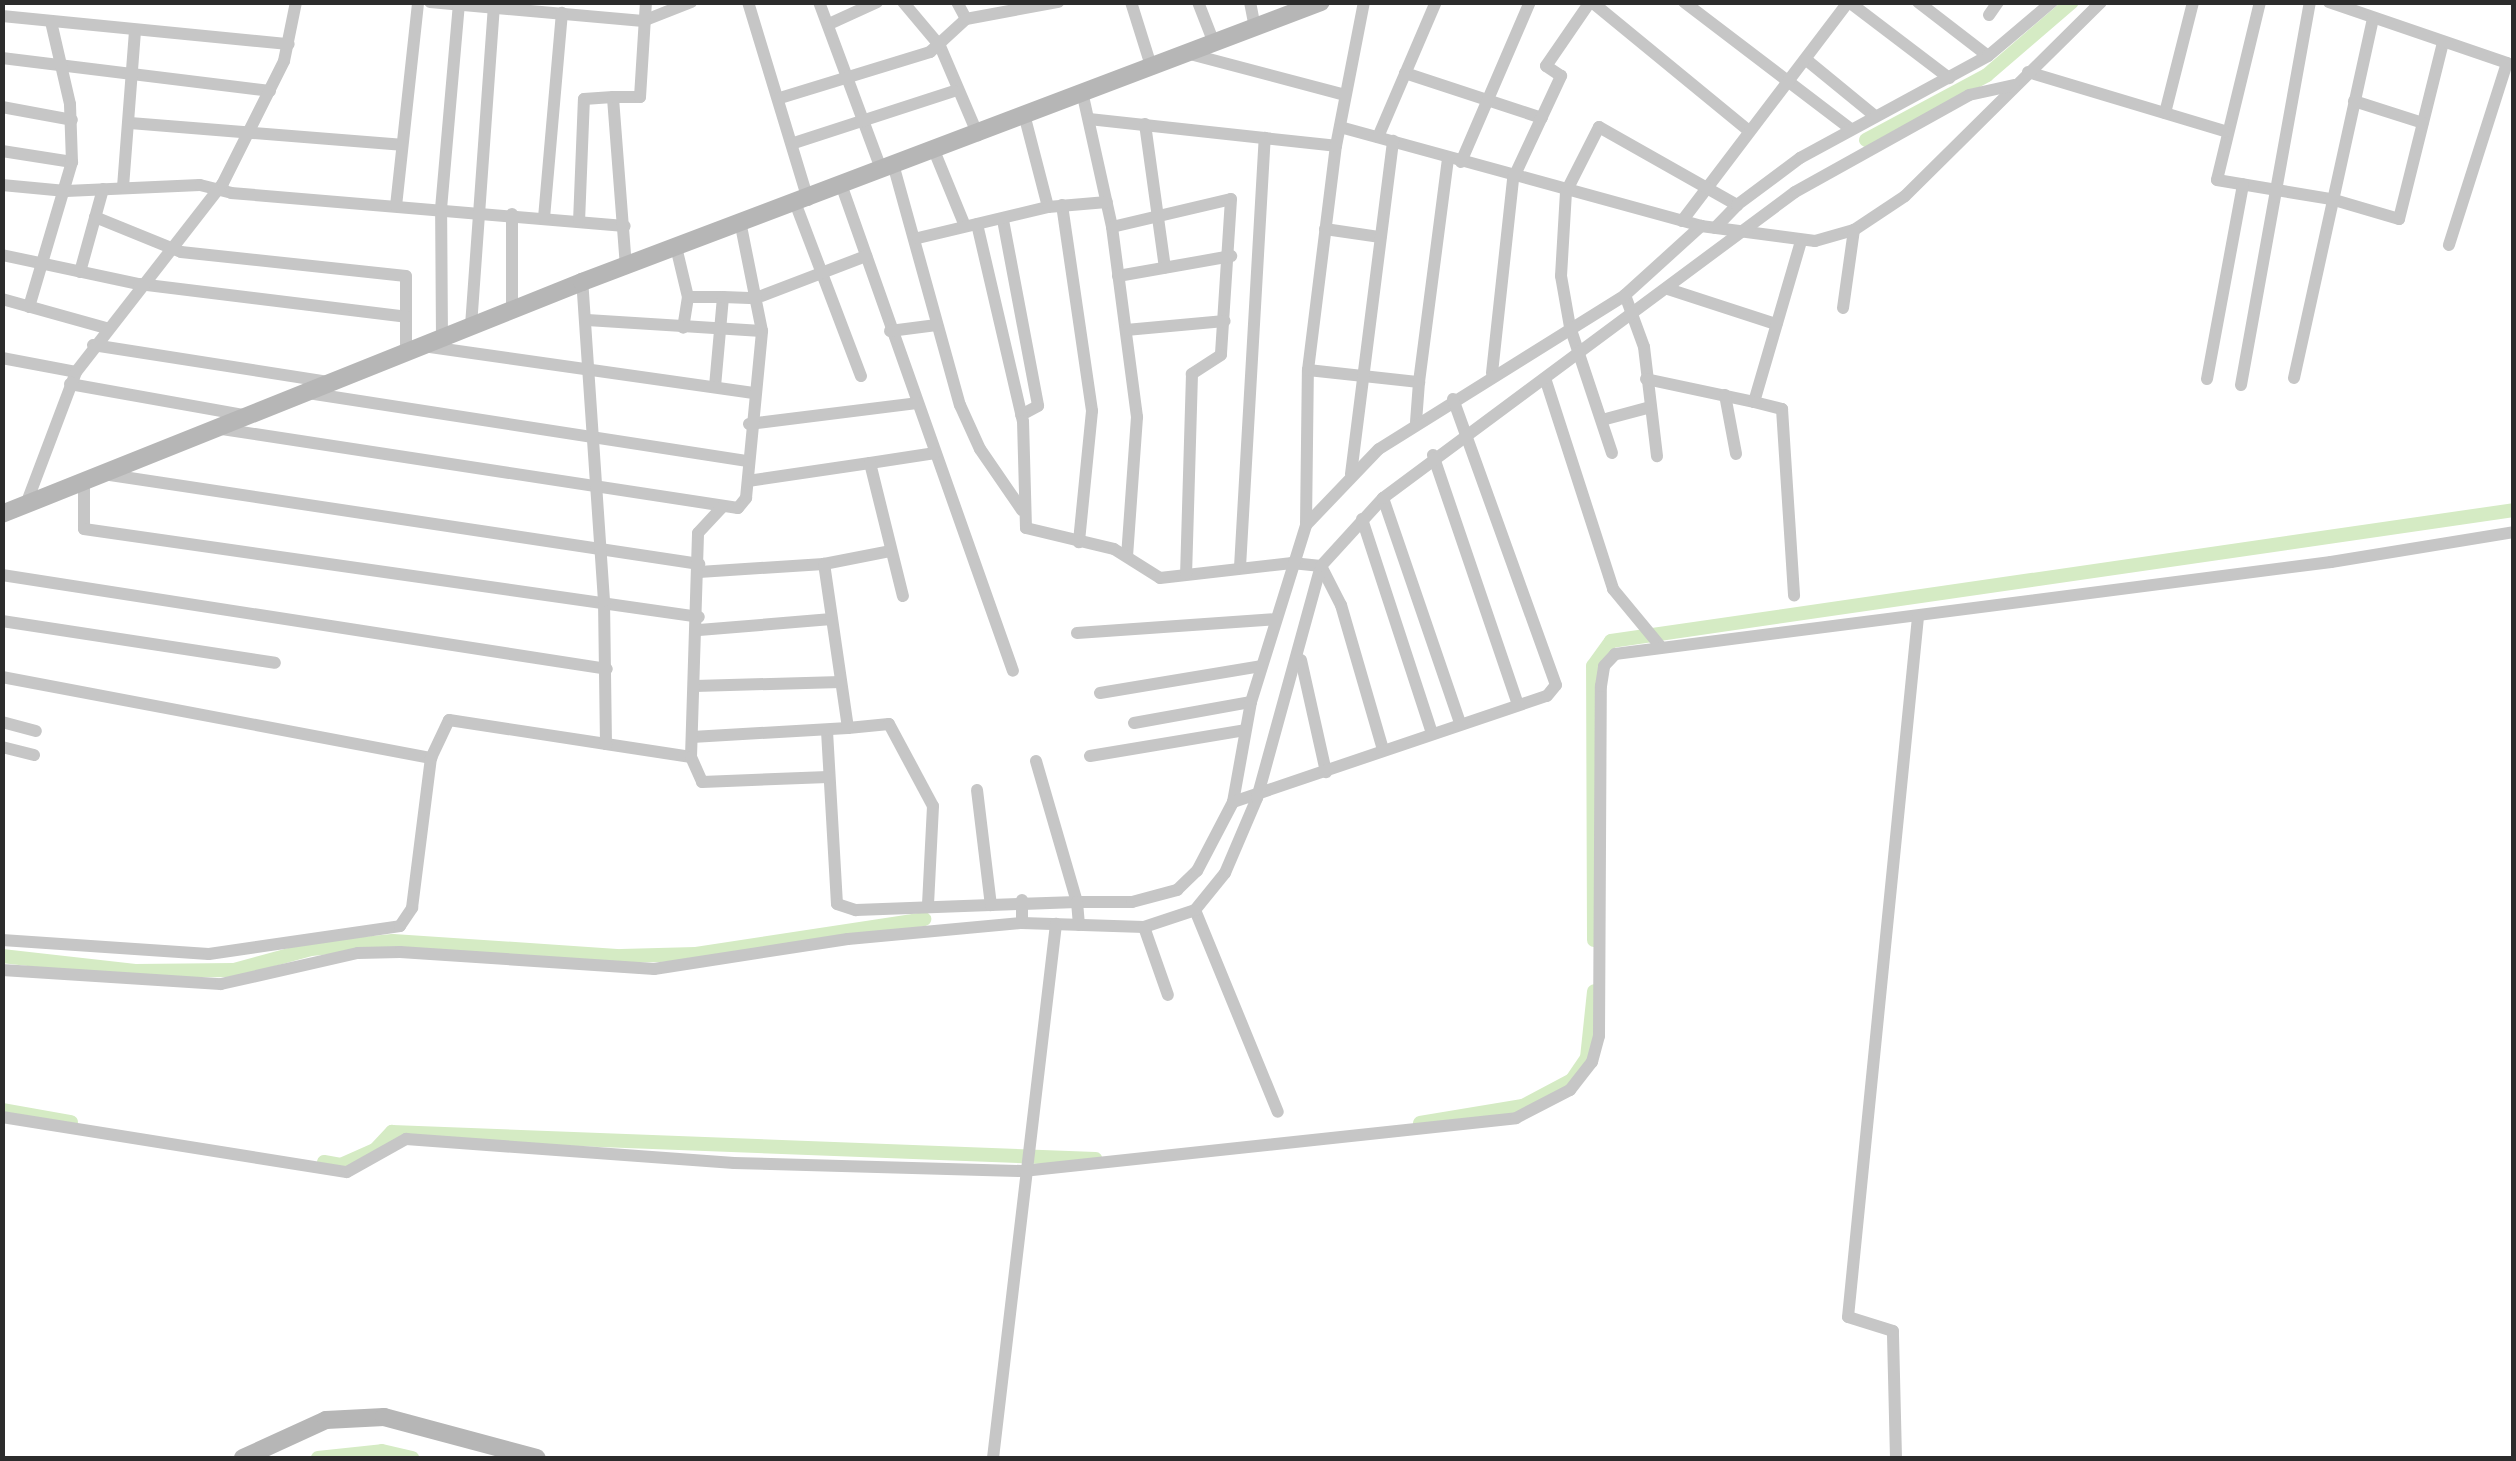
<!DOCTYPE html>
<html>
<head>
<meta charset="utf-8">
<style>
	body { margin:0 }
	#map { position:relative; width:2516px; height:1461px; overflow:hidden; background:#fff; font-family:Jost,sans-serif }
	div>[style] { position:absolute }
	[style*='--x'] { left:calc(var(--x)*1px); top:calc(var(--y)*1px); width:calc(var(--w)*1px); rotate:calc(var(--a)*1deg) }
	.canal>* { height:14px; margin:-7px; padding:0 7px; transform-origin:7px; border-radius:7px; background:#d5ebc4 }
	.street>* { height:12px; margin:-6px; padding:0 6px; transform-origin:6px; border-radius:6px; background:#c6c6c6 }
	.secondary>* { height:18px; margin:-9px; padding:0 9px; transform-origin:9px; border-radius:9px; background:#b6b6b6 }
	span { translate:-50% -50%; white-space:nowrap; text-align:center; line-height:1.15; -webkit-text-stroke:10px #fff; paint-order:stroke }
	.frame { position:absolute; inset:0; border:5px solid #2c2c2c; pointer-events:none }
</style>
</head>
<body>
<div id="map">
	<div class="canal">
		<div style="--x:1866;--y:140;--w:137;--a:-28.2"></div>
		<div style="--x:1987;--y:75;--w:112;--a:-40.7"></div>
		<div style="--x:1594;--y:940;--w:274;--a:-90.2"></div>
		<div style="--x:1593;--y:666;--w:31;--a:-54"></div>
		<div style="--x:1611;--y:641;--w:912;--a:-8.25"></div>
		<div style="--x:2;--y:956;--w:134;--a:6.4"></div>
		<div style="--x:135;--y:971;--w:99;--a:-0.6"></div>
		<div style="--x:234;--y:970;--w:80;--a:-15.3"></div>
		<div style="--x:311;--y:949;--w:82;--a:-5.6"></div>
		<div style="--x:393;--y:941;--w:228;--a:3.8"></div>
		<div style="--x:621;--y:956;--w:75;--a:-1.5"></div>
		<div style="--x:696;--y:954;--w:231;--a:-8.7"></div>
		<div style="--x:2;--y:1110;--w:70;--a:9.9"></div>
		<div style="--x:1420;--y:1123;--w:104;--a:-9.4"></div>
		<div style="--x:1523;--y:1106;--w:55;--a:-28"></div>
		<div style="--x:1572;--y:1080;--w:27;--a:-56"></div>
		<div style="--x:1587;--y:1058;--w:67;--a:-84"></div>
		<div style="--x:324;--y:1162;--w:17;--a:10"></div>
		<div style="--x:341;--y:1165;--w:37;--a:-24"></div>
		<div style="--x:375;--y:1150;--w:25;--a:-47"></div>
		<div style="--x:392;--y:1132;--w:704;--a:2.2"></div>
		<div style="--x:318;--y:1458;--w:64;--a:-6.2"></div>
		<div style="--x:382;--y:1451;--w:31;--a:13"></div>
	</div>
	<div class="street">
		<div style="--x:430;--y:2;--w:214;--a:5.1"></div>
		<div style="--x:643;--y:21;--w:52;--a:-21.6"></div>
		<div style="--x:748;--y:2;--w:207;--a:73.1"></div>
		<div style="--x:819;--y:2;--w:178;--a:69.6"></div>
		<div style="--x:903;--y:2;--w:57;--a:49.9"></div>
		<div style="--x:940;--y:46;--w:97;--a:66.9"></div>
		<div style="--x:957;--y:2;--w:19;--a:62"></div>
		<div style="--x:1131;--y:2;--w:70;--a:72.6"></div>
		<div style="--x:1198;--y:2;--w:44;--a:68.7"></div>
		<div style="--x:1250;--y:2;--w:25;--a:79"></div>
		<div style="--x:1592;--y:2;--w:203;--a:39.4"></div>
		<div style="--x:1684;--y:2;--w:210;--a:37.3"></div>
		<div style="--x:1849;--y:2;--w:126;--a:37.2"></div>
		<div style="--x:1918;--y:2;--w:88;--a:37.6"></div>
		<div style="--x:2260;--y:2;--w:183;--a:103.6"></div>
		<div style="--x:2217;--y:180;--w:116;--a:9.5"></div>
		<div style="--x:2331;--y:199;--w:71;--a:16.4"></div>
		<div style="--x:2399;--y:219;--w:181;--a:-76"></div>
		<div style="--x:2329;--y:2;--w:188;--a:18.9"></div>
		<div style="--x:2507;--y:63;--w:191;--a:107.7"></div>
		<div style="--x:1989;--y:15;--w:16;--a:-55"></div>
		<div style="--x:2;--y:16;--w:288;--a:5.6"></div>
		<div style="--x:829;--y:24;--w:53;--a:-24.6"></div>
		<div style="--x:1190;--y:54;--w:160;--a:14.8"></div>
		<div style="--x:2;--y:58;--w:270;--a:7"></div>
		<div style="--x:1809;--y:62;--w:85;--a:39.3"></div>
		<div style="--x:2028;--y:72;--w:206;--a:16.7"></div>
		<div style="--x:1405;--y:73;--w:144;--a:18.2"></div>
		<div style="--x:1083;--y:96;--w:134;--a:77.5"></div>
		<div style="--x:1112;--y:227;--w:192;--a:82.5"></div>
		<div style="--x:1137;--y:417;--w:138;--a:94.1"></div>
		<div style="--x:780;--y:98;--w:157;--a:-17"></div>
		<div style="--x:930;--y:52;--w:49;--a:-42.5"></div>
		<div style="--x:966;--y:19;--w:94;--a:-10.5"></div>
		<div style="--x:2354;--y:101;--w:72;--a:17.7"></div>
		<div style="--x:2;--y:107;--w:71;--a:10.5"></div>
		<div style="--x:2165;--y:113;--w:114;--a:-75.8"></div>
		<div style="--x:1025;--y:118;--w:92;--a:75.5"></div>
		<div style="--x:1089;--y:119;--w:248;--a:6.2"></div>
		<div style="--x:130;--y:123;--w:272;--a:4.6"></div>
		<div style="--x:1145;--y:124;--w:145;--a:82.1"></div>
		<div style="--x:1340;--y:127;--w:374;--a:15.3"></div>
		<div style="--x:1701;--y:226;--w:115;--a:7.5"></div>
		<div style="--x:1815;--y:241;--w:41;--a:-15.8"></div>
		<div style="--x:1854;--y:230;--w:61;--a:-33.7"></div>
		<div style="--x:1905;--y:196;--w:276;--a:-44.7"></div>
		<div style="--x:1378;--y:137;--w:147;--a:-66.8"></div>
		<div style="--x:794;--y:143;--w:168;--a:-18"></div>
		<div style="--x:933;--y:148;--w:84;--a:67.7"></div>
		<div style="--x:2;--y:151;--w:71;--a:8.9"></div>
		<div style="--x:1461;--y:162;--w:174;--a:-66.7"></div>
		<div style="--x:893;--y:164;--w:250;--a:74.5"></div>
		<div style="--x:960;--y:405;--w:48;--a:65.6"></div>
		<div style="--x:980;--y:449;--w:74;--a:55.5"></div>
		<div style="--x:2;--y:185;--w:64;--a:5.4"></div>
		<div style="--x:66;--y:191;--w:134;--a:-2.6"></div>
		<div style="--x:200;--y:185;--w:32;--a:14"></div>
		<div style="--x:231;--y:193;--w:395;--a:4.8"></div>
		<div style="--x:123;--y:187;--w:156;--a:-85.6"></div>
		<div style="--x:842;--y:187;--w:513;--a:70.54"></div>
		<div style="--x:796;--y:205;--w:183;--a:69.2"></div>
		<div style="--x:1062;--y:205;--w:208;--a:81.7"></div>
		<div style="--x:1092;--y:411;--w:132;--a:95.7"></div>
		<div style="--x:396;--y:206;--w:205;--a:-83.8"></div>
		<div style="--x:512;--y:214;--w:96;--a:90"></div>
		<div style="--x:95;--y:217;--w:93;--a:22.1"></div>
		<div style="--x:181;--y:252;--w:226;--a:6.1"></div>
		<div style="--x:406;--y:276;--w:76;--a:90"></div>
		<div style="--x:544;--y:218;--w:206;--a:-85"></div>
		<div style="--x:1003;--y:220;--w:189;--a:79.3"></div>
		<div style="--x:1038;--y:406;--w:19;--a:152"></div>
		<div style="--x:1682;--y:221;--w:275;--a:-52.8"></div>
		<div style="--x:579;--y:222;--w:123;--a:-87.7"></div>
		<div style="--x:584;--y:99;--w:29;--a:-4"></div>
		<div style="--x:977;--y:224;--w:202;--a:76.9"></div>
		<div style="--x:1023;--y:421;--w:107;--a:88.4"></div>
		<div style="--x:1026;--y:528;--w:90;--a:13.4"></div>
		<div style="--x:1114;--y:549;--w:54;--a:32.2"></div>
		<div style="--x:1160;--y:578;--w:133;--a:-6.5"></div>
		<div style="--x:1292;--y:563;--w:29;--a:6"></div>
		<div style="--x:1112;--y:227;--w:122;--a:-13.2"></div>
		<div style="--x:1231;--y:199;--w:156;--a:93.7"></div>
		<div style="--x:1221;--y:355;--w:35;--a:147"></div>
		<div style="--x:1192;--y:374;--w:200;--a:91.7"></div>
		<div style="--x:1715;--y:228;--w:32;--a:-46"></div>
		<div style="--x:1325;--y:229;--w:56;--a:8.3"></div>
		<div style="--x:918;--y:238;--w:134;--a:-13.4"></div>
		<div style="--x:1048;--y:207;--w:59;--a:-4.8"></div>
		<div style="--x:677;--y:251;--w:47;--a:76.6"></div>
		<div style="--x:688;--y:297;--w:31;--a:99"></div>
		<div style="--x:2;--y:255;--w:140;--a:12"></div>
		<div style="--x:139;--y:284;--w:269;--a:7"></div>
		<div style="--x:626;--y:267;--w:170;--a:-94.4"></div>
		<div style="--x:613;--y:97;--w:27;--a:0"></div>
		<div style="--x:640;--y:97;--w:95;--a:-86.4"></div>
		<div style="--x:80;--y:272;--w:86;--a:-74.5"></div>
		<div style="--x:1118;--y:276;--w:115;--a:-10"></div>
		<div style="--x:1668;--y:289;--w:114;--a:18"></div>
		<div style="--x:1625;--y:295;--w:55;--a:69.9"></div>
		<div style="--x:1644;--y:347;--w:110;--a:83.2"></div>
		<div style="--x:688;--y:297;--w:35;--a:0"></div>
		<div style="--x:723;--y:297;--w:89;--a:95.1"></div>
		<div style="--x:723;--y:297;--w:33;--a:2"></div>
		<div style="--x:756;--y:298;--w:118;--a:-20.9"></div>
		<div style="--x:2;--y:299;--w:108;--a:15.6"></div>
		<div style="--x:29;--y:307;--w:151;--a:-73.5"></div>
		<div style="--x:72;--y:162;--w:58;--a:-92"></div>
		<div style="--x:70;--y:104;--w:84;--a:-103"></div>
		<div style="--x:1843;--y:308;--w:79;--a:-82"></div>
		<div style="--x:587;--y:320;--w:175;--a:3.6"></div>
		<div style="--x:471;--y:326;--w:319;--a:-85.9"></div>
		<div style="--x:1126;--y:330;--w:99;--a:-5.2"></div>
		<div style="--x:890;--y:331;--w:47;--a:-7.3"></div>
		<div style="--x:442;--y:339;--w:130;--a:-90.4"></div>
		<div style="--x:441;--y:209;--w:206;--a:-85"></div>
		<div style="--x:93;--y:345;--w:238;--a:8.9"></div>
		<div style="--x:423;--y:346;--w:332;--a:8.1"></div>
		<div style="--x:2;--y:358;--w:75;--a:10.7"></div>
		<div style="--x:1308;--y:370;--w:112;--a:6.2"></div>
		<div style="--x:1419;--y:382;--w:226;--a:-82.6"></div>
		<div style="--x:1492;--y:373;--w:195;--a:-83.8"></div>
		<div style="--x:1513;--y:179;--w:114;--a:-65"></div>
		<div style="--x:1561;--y:76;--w:18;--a:-146"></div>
		<div style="--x:1546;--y:66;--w:78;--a:-55.5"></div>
		<div style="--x:1545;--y:378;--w:222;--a:72.1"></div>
		<div style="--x:1613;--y:589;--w:75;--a:50.4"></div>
		<div style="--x:2294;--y:378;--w:368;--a:-77.6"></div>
		<div style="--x:1646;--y:379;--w:110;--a:12"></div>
		<div style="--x:1754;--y:402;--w:168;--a:-73.7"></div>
		<div style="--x:2207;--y:379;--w:198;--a:-79.5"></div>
		<div style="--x:70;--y:384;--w:177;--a:10.1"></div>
		<div style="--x:2241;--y:385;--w:389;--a:-79.8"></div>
		<div style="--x:308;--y:393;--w:445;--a:8.8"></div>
		<div style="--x:1725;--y:395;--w:60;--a:79.4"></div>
		<div style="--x:1754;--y:402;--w:29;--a:14"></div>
		<div style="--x:1782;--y:409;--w:187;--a:86.3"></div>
		<div style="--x:1602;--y:420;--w:47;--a:-14.9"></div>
		<div style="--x:1416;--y:422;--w:40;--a:-85.7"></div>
		<div style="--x:749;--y:424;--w:169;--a:-7.1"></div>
		<div style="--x:222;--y:429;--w:522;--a:8.7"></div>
		<div style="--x:738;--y:508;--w:13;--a:-51"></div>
		<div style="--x:746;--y:498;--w:168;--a:-84.5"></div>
		<div style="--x:762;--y:331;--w:107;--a:-101.3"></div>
		<div style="--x:1612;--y:453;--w:133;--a:-108.4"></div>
		<div style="--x:1570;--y:327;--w:52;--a:-100"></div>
		<div style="--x:1561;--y:276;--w:84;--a:-86.6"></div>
		<div style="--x:1566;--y:192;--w:73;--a:-63.1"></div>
		<div style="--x:1599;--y:127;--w:159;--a:29.5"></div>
		<div style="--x:1737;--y:205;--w:79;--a:-36.7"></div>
		<div style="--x:1800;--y:158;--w:214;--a:-28.5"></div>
		<div style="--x:1988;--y:56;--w:84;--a:-40.2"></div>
		<div style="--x:1433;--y:455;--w:264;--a:71.2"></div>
		<div style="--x:870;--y:463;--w:66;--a:-8.7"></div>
		<div style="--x:1351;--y:474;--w:336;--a:-82.8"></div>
		<div style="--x:110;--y:475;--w:596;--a:8.59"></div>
		<div style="--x:748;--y:481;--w:123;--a:-8.4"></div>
		<div style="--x:870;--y:463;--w:137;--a:76.1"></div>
		<div style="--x:84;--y:485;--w:44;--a:90"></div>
		<div style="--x:84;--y:529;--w:621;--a:8.14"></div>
		<div style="--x:1383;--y:498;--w:238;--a:71.1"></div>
		<div style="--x:25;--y:507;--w:144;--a:-69.3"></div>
		<div style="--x:76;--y:372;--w:239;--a:-52.1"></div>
		<div style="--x:223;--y:183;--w:136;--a:-63.4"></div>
		<div style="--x:284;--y:61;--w:60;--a:-78.5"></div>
		<div style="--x:1362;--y:519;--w:225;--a:71.9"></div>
		<div style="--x:1306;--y:525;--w:155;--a:-89.3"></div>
		<div style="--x:1308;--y:370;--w:226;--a:-82.9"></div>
		<div style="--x:1336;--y:146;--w:147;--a:-79"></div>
		<div style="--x:1321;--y:566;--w:44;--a:62.9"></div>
		<div style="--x:1341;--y:605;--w:151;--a:73.8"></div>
		<div style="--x:1240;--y:567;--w:430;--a:-86.7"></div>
		<div style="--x:699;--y:572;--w:125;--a:-3.7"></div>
		<div style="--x:2;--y:575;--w:612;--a:8.83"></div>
		<div style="--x:2;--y:621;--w:276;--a:8.7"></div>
		<div style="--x:699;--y:630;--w:133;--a:-4.7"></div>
		<div style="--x:1077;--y:633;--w:198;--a:-4"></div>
		<div style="--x:1301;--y:660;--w:115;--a:77.4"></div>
		<div style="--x:2;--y:677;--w:437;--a:10.7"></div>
		<div style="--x:695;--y:686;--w:146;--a:-1.6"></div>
		<div style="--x:1100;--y:693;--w:163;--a:-9.5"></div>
		<div style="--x:2;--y:722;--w:35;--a:15"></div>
		<div style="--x:1134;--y:723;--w:119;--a:-10.2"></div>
		<div style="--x:848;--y:728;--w:41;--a:-5.6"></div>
		<div style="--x:889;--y:724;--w:93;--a:61.8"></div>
		<div style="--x:933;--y:806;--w:98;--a:92.9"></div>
		<div style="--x:827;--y:731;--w:173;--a:86.7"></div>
		<div style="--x:837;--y:904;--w:20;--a:18"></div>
		<div style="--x:856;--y:910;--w:135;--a:-2.1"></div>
		<div style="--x:692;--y:737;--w:156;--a:-3.3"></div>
		<div style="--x:848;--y:728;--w:166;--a:-98.3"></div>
		<div style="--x:824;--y:564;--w:67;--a:-11.1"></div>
		<div style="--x:606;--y:744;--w:86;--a:8.7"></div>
		<div style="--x:691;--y:757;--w:224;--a:-88.2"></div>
		<div style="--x:698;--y:533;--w:35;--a:-47"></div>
		<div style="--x:2;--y:747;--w:33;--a:14"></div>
		<div style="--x:1090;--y:756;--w:157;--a:-9.5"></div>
		<div style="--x:691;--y:757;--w:27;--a:66"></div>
		<div style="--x:702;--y:782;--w:126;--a:-2.3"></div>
		<div style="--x:1036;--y:761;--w:147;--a:73.8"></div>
		<div style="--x:1077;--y:902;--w:55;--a:0"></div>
		<div style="--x:1132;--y:902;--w:47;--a:-14.9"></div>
		<div style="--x:1177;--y:890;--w:28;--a:-44"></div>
		<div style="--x:1197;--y:871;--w:78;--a:-62.4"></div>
		<div style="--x:1233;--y:802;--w:102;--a:-79.8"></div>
		<div style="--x:1251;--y:702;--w:185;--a:-72.7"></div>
		<div style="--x:1306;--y:525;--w:105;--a:-46.2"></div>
		<div style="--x:1379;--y:449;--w:290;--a:-32"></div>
		<div style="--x:1625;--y:295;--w:103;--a:-42.2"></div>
		<div style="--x:977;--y:790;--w:116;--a:83.1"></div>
		<div style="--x:991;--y:905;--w:86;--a:-2"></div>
		<div style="--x:1077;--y:902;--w:23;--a:85"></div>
		<div style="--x:1233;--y:802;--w:331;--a:-18.7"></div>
		<div style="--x:1547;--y:696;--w:14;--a:-51"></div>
		<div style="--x:1556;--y:685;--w:304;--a:-109.8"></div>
		<div style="--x:1195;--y:910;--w:218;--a:67.7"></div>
		<div style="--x:1022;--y:923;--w:122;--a:1.9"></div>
		<div style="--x:1144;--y:927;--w:54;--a:-18.4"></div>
		<div style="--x:1195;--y:910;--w:48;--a:-51"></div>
		<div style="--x:1225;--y:873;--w:82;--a:-66.9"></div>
		<div style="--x:1257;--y:798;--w:241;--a:-74.6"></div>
		<div style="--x:1321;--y:566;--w:92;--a:-47.6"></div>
		<div style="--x:1383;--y:498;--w:513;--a:-36.6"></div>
		<div style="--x:1795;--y:192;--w:199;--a:-29.1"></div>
		<div style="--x:1969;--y:95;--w:46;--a:-12.5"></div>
		<div style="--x:1144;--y:927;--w:72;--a:70.6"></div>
		<div style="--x:2;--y:940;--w:207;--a:3.9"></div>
		<div style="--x:209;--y:954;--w:193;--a:-8.3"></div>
		<div style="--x:400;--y:926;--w:22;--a:-56"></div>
		<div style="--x:412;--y:908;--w:151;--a:-82.8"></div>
		<div style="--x:431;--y:758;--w:42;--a:-64.7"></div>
		<div style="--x:449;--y:720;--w:159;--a:8.7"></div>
		<div style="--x:606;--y:744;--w:143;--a:-90.8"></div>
		<div style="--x:604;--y:601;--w:320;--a:-93.9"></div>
		<div style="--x:2;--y:970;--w:219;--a:3.7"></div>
		<div style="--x:221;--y:984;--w:140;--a:-12.8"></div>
		<div style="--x:358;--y:953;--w:42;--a:-1.4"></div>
		<div style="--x:400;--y:952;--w:255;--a:3.8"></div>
		<div style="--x:654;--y:969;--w:196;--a:-8.8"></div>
		<div style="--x:848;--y:939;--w:175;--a:-5.3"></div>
		<div style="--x:1022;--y:923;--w:23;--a:-90"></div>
		<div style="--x:2;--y:1117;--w:349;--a:9.1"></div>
		<div style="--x:347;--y:1172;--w:68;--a:-29.2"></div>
		<div style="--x:406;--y:1139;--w:329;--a:4.2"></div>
		<div style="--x:734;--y:1163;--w:289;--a:1.6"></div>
		<div style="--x:1023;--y:1171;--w:496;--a:-6.1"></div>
		<div style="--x:1516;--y:1118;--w:61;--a:-27.4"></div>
		<div style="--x:1570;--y:1090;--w:36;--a:-52"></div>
		<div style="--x:1592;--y:1062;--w:27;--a:-75"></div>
		<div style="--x:1599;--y:1036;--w:350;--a:-89.7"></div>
		<div style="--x:1601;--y:686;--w:20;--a:-81"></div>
		<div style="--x:1604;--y:666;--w:16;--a:-47"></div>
		<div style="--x:1615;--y:654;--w:722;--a:-7.32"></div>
		<div style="--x:2331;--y:562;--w:185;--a:-9.3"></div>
		<div style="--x:993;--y:1458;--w:538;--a:-83.27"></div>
		<div style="--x:1896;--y:1458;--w:127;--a:-91.4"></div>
		<div style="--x:1893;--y:1331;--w:47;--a:-162.7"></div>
		<div style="--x:1848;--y:1317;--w:703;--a:-84.29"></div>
	</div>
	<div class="secondary">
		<div style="--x:2;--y:514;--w:625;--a:-21.8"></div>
		<div style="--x:582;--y:282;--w:790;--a:-20.75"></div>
		<div style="--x:243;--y:1458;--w:91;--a:-24.6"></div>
		<div style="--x:326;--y:1420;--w:58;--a:-3"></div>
		<div style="--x:384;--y:1417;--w:158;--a:15"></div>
	</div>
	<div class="frame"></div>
</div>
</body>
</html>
